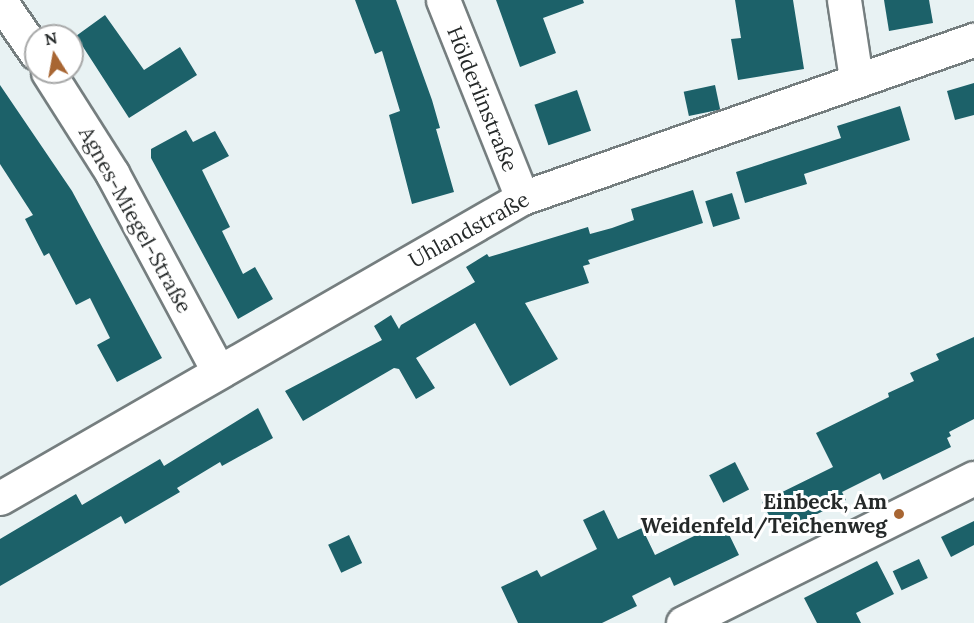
<!DOCTYPE html>
<html>
<head>
<meta charset="utf-8">
<style>
	body { margin:0 }
	#map { position:relative; width:974px; height:623px; overflow:hidden; background:#e8f2f3; font-family:Lora,serif }
	div>[style] { position:absolute }
	[style*='--x'] { left:calc(var(--x)*1px); top:calc(var(--y)*1px); width:calc(var(--w)*1px); rotate:calc(var(--a)*1deg) }
	.building>* { inset:0; background:#1c6169; transform-origin:0 0 }
	.roads { filter:drop-shadow(2px 0 #757e7f) drop-shadow(-2px 0 #757e7f) drop-shadow(0 2px #757e7f) drop-shadow(0 -2px #757e7f) }
	.street>* { height:33px; margin:-16.5px; padding:0 16.5px; transform-origin:16.5px; border-radius:16.5px; background:#fff }
	.dots>* { width:16px; height:16px; translate:-50% -50%; box-sizing:border-box; border:3px solid #fff; border-radius:50% }
	span { translate:-50% -50%; white-space:nowrap; text-align:center; line-height:1.15; -webkit-text-stroke:6px #fff; paint-order:stroke }
	.street-label { font-size:21px; color:#252929 }
	.poi-label { font-size:21px; color:#252929; font-weight:700 }
	.right { translate:-100% -50%; text-align:right }
	.north { position:absolute; left:24px; top:24px; width:60px; height:60px; box-sizing:border-box; background:#fff; border:2px solid #a8a9a9; border-radius:50%; rotate:349deg; font-size:16px; font-weight:700; line-height:24px; text-align:center; color:#252929 }
	.north::after { content:''; display:block; margin:auto; width:21px; height:27px; background:#a86633; clip-path:polygon(50% 0,100% 100%,50% 72%,0 100%) }
</style>
</head>
<body>
<div id="map">
	<div class="building">
		<div style="clip-path:polygon(355px 0,396px 0,432px 100px,440px 128px,436px 129px,454px 192px,412px 204px,389px 115px,400px 111px,382px 51px,375px 54px)"></div>
		<div style="clip-path:polygon(496px 0,583px 0,584px 3px,543px 18px,556px 53px,520px 67px)"></div>
		<div style="clip-path:polygon(735px 0,793px 0,804px 69px,738px 80px,731px 39px,741px 38px)"></div>
		<div style="clip-path:polygon(884px 0,929px 0,933px 23px,889px 31px)"></div>
		<div style="clip-path:polygon(105px 15px,144px 70px,180px 47px,197px 75px,129px 118px,76px 36px)"></div>
		<div style="clip-path:polygon(974px 83px,974px 115px,955px 120px,947px 91px)"></div>
		<div style="clip-path:polygon(0 85px,72px 191px,162px 358px,117px 382px,97px 345px,110px 338px,90px 298px,76px 305px,49px 253px,44px 256px,25px 219px,33px 215px,0 164px)"></div>
		<div style="left:715px;top:85px;width:25px;height:32px;rotate:78deg"></div>
		<div style="left:577px;top:90px;width:43px;height:45px;rotate:71deg"></div>
		<div style="clip-path:polygon(900px 106px,910px 140px,804px 174px,807px 184px,745px 203px,736px 172px,841px 138px,837px 126px)"></div>
		<div style="clip-path:polygon(186px 130px,193px 142px,215px 131px,229px 156px,202px 170px,230px 227px,222px 231px,243px 274px,255px 267px,273px 299px,238px 319px,151px 158px,151px 149px)"></div>
		<div style="clip-path:polygon(693px 190px,703px 223px,588px 260px,590px 264px,583px 266px,589px 283px,525px 303px,558px 359px,510px 386px,475px 323px,416px 358px,435px 388px,416px 399px,399px 369px,394px 368px,303px 421px,285px 391px,382px 340px,374px 326px,391px 315px,399px 329px,401px 325px,475px 282px,466px 267px,487px 254px,489px 257px,588px 227px,590px 234px,612px 228px,634px 220px,631px 209px)"></div>
		<div style="left:732px;top:193px;width:27px;height:28px;rotate:73deg"></div>
		<div style="clip-path:polygon(974px 337px,974px 419px,949px 432px,951px 436px,947px 438px,951px 447px,883px 480px,880px 473px,842px 492px,846px 500px,778px 533px,762px 502px,833px 467px,816px 433px,889px 397px,888px 393px,914px 381px,910px 373px,939px 360px,936px 354px)"></div>
		<div style="clip-path:polygon(258px 408px,273px 438px,222px 466px,220px 462px,177px 488px,180px 492px,125px 524px,121px 516px,0 586px,0 539px,76px 494px,82px 505px,160px 459px,164px 466px)"></div>
		<div style="left:735px;top:462px;width:31px;height:29px;rotate:63deg"></div>
		<div style="clip-path:polygon(604px 510px,618px 539px,642px 528px,655px 555px,723px 522px,739px 555px,674px 586px,670px 577px,632px 596px,637px 606px,602px 623px,518px 623px,501px 587px,537px 570px,541px 577px,597px 549px,583px 520px)"></div>
		<div style="clip-path:polygon(974px 521px,974px 545px,951px 557px,941px 537px)"></div>
		<div style="left:349px;top:535px;width:31px;height:23px;rotate:65deg"></div>
		<div style="left:919px;top:559px;width:21px;height:29px;rotate:65deg"></div>
		<div style="clip-path:polygon(877px 561px,894px 594px,856px 613px,861px 623px,817px 623px,804px 598px)"></div>
	</div>
	<div class="roads">
		<div class="street">
			<div style="--x:443;--y:0;--w:213;--a:68.2"></div>
			<div style="--x:844;--y:0;--w:79;--a:81.3"></div>
			<div style="--x:0;--y:1;--w:63;--a:55.3"></div>
			<div style="--x:48;--y:72;--w:120;--a:57.6"></div>
			<div style="--x:112;--y:173;--w:225;--a:61.8"></div>
			<div style="--x:0;--y:498;--w:602;--a:-29.89"></div>
			<div style="--x:522;--y:198;--w:479;--a:-19.3"></div>
			<div style="--x:683;--y:623;--w:325;--a:-26.5"></div>
		</div>
	</div>
	<div class="dots">
		<div style="left:899px;top:514px;background:#a86633"></div>
	</div>
	<div class="street-label">
		<span style="left:482px;top:99px;rotate:68deg">Hölderlinstraße</span>
		<span style="left:135px;top:220px;rotate:61deg">Agnes-Miegel-Straße</span>
		<span style="left:469px;top:230px;rotate:-29deg">Uhlandstraße</span>
	</div>
	<div class="poi-label">
		<span class="right" style="left:887px;top:514px">Einbeck, Am<br>Weidenfeld/Teichenweg</span>
	</div>
	<div class="north">N</div>
</div>
</body>
</html>
